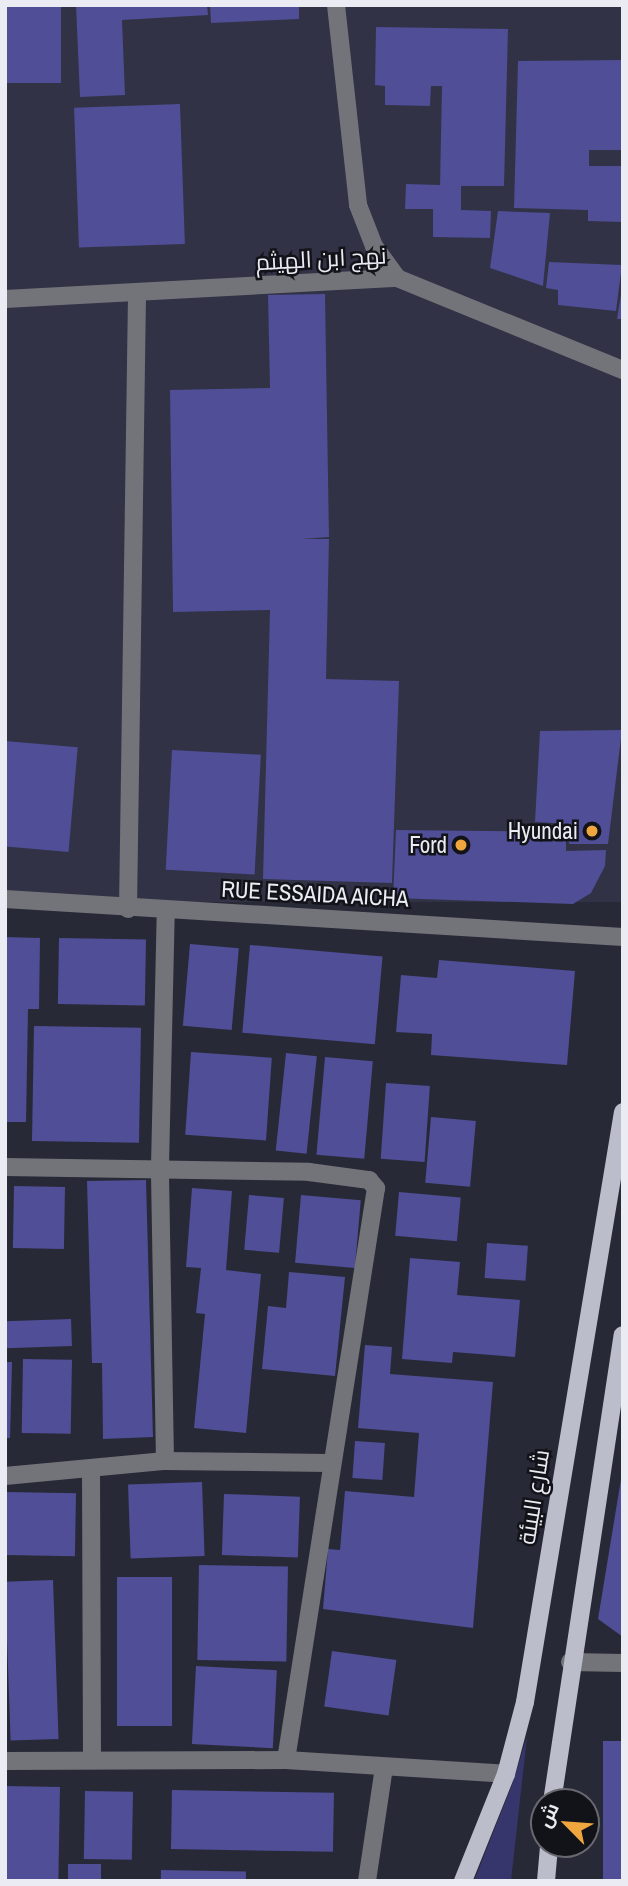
<!DOCTYPE html>
<html>
<head>
<meta charset="utf-8">
<style>
	body { margin:0 }
	#map { position:relative; width:628px; height:1886px; overflow:hidden; background:#282936; font-family:"Archivo Narrow",Cairo,sans-serif }
	div>[style] { position:absolute }
	[style*='--x'] { left:calc(var(--x)*1px); top:calc(var(--y)*1px); width:calc(var(--w)*1px); rotate:calc(var(--a)*1deg) }
	.built>* { inset:0; background:#313245; transform-origin:0 0 }
	.green>* { inset:0; background:#36366c }
	.building>* { inset:0; background:#4f4e96; transform-origin:0 0 }
	.minor>* { height:18px; margin:-9px; padding:0 9px; transform-origin:9px; border-radius:9px; background:#73747a }
	.major>* { height:18px; margin:-9px; padding:0 9px; transform-origin:9px; border-radius:9px; background:#bbbdca }
	.dots>* { width:19px; height:19px; translate:-50% -50%; box-sizing:border-box; border:4px solid #121318; border-radius:50% }
	span { translate:-50% -50%; white-space:nowrap; text-align:center; line-height:1.15; -webkit-text-stroke:5px #121318; paint-order:stroke }
	.street-label { font-size:23px; color:#eaebf3 }
	.poi-label { font-size:23px; color:#eaebf3 }
	.right { translate:-100% -50%; text-align:right }
	.frame { position:absolute; inset:0; border:7px solid #eaebf3; pointer-events:none }
	.north { position:absolute; left:530px; top:1788px; width:70px; height:70px; box-sizing:border-box; background:#121318; border:2px solid #686970; border-radius:50%; rotate:295deg; font-size:19px; font-weight:700; line-height:28px; text-align:center; color:#eaebf3 }
	.north::after { content:''; display:block; margin:auto; width:24px; height:32px; background:#f0a63f; clip-path:polygon(50% 0,100% 100%,50% 72%,0 100%) }
</style>
</head>
<body>
<div id="map">
	<div class="built">
		<div style="left:5px;top:5px;width:618px;height:897px"></div>
	</div>
	<div class="green">
		<div style="clip-path:polygon(527px 1737px,511px 1881px,474px 1881px,512px 1785px)"></div>
	</div>
	<div class="building">
		<div style="left:5px;top:5px;width:56px;height:78px"></div>
		<div style="clip-path:polygon(76px 5px,207px 5px,208px 15px,122px 20px,125px 95px,80px 97px)"></div>
		<div style="clip-path:polygon(210px 5px,299px 5px,299px 19px,211px 23px)"></div>
		<div style="clip-path:polygon(376px 27px,508px 29px,504px 186px,461px 186px,461px 210px,491px 211px,490px 238px,433px 237px,433px 209px,405px 209px,406px 184px,440px 185px,442px 86px,431px 86px,430px 106px,385px 105px,385px 86px,375px 85px)"></div>
		<div style="clip-path:polygon(623px 60px,623px 150px,589px 150px,589px 166px,623px 166px,623px 222px,588px 221px,588px 210px,514px 208px,518px 61px)"></div>
		<div style="left:180px;top:104px;width:140px;height:106px;rotate:88deg"></div>
		<div style="clip-path:polygon(498px 211px,550px 213px,543px 286px,490px 268px)"></div>
		<div style="clip-path:polygon(549px 262px,622px 265px,616px 311px,558px 305px,558px 290px,546px 288px)"></div>
		<div style="clip-path:polygon(325px 294px,329px 537px,302px 539px,329px 539px,326px 679px,399px 681px,392px 883px,263px 879px,270px 610px,173px 612px,170px 390px,270px 388px,268px 295px)"></div>
		<div style="clip-path:polygon(621px 294px,623px 294px,623px 319px,617px 319px)"></div>
		<div style="clip-path:polygon(622px 730px,608px 844px,569px 844px,571px 824px,535px 822px,540px 731px)"></div>
		<div style="left:5px;top:741px;width:73px;height:105px;rotate:5deg"></div>
		<div style="left:172px;top:750px;width:89px;height:120px;rotate:3deg"></div>
		<div style="clip-path:polygon(396px 830px,566px 832px,566px 851px,606px 850px,605px 866px,591px 893px,573px 904px,393px 898px)"></div>
		<div style="clip-path:polygon(5px 937px,40px 938px,39px 1009px,28px 1009px,26px 1122px,5px 1122px)"></div>
		<div style="left:59px;top:938px;width:87px;height:66px;rotate:1deg"></div>
		<div style="left:190px;top:944px;width:49px;height:82px;rotate:5deg"></div>
		<div style="left:250px;top:945px;width:133px;height:88px;rotate:5deg"></div>
		<div style="clip-path:polygon(439px 960px,575px 971px,567px 1065px,431px 1055px,432px 1034px,396px 1032px,401px 975px,437px 978px)"></div>
		<div style="left:34px;top:1026px;width:107px;height:115px;rotate:1deg"></div>
		<div style="left:191px;top:1052px;width:81px;height:83px;rotate:4deg"></div>
		<div style="left:286px;top:1053px;width:31px;height:98px;rotate:6deg"></div>
		<div style="left:325px;top:1057px;width:48px;height:98px;rotate:5deg"></div>
		<div style="left:386px;top:1083px;width:44px;height:76px;rotate:4deg"></div>
		<div style="left:431px;top:1117px;width:45px;height:66px;rotate:5deg"></div>
		<div style="clip-path:polygon(146px 1180px,153px 1437px,103px 1439px,102px 1363px,92px 1363px,87px 1181px)"></div>
		<div style="left:14px;top:1186px;width:51px;height:62px;rotate:1deg"></div>
		<div style="clip-path:polygon(192px 1188px,232px 1191px,226px 1270px,261px 1274px,246px 1433px,194px 1428px,205px 1314px,196px 1313px,201px 1268px,186px 1267px)"></div>
		<div style="left:399px;top:1192px;width:62px;height:44px;rotate:5deg"></div>
		<div style="left:249px;top:1195px;width:35px;height:55px;rotate:5deg"></div>
		<div style="left:301px;top:1195px;width:60px;height:68px;rotate:5deg"></div>
		<div style="left:487px;top:1243px;width:41px;height:35px;rotate:4deg"></div>
		<div style="clip-path:polygon(410px 1258px,460px 1262px,457px 1295px,520px 1300px,515px 1357px,453px 1352px,452px 1363px,402px 1359px)"></div>
		<div style="clip-path:polygon(289px 1272px,345px 1277px,335px 1376px,262px 1369px,268px 1306px,286px 1308px)"></div>
		<div style="left:71px;top:1319px;width:27px;height:66px;rotate:88deg"></div>
		<div style="clip-path:polygon(365px 1345px,392px 1347px,390px 1374px,493px 1382px,473px 1628px,323px 1609px,328px 1549px,340px 1550px,345px 1491px,414px 1497px,419px 1433px,358px 1428px)"></div>
		<div style="left:23px;top:1359px;width:49px;height:74px;rotate:1deg"></div>
		<div style="clip-path:polygon(5px 1362px,12px 1362px,10px 1438px,5px 1438px)"></div>
		<div style="left:355px;top:1441px;width:30px;height:37px;rotate:4deg"></div>
		<div style="clip-path:polygon(623px 1467px,623px 1637px,598px 1619px)"></div>
		<div style="left:202px;top:1482px;width:74px;height:74px;rotate:88deg"></div>
		<div style="left:6px;top:1492px;width:70px;height:63px;rotate:1deg"></div>
		<div style="left:224px;top:1494px;width:76px;height:61px;rotate:2deg"></div>
		<div style="left:199px;top:1565px;width:89px;height:95px;rotate:1deg"></div>
		<div style="left:117px;top:1577px;width:55px;height:149px"></div>
		<div style="left:53px;top:1580px;width:159px;height:48px;rotate:88deg"></div>
		<div style="left:332px;top:1651px;width:65px;height:56px;rotate:8deg"></div>
		<div style="left:196px;top:1666px;width:81px;height:78px;rotate:3deg"></div>
		<div style="left:603px;top:1741px;width:20px;height:140px"></div>
		<div style="left:5px;top:1786px;width:55px;height:95px;rotate:1deg"></div>
		<div style="left:172px;top:1790px;width:162px;height:59px;rotate:1deg"></div>
		<div style="left:85px;top:1791px;width:48px;height:68px;rotate:1deg"></div>
		<div style="left:68px;top:1864px;width:33px;height:17px"></div>
		<div style="left:161px;top:1870px;width:85px;height:11px;rotate:1deg"></div>
	</div>
	<div class="minor">
		<div style="--x:336;--y:5;--w:201;--a:83.7"></div>
		<div style="--x:358;--y:205;--w:44;--a:68.7"></div>
		<div style="--x:374;--y:246;--w:39;--a:54"></div>
		<div style="--x:5;--y:299;--w:393;--a:-3.1"></div>
		<div style="--x:397;--y:278;--w:244;--a:22.2"></div>
		<div style="--x:5;--y:899;--w:619;--a:3.52"></div>
		<div style="--x:128;--y:909;--w:615;--a:-89.16"></div>
		<div style="--x:5;--y:1167;--w:304;--a:0.9"></div>
		<div style="--x:309;--y:1172;--w:61;--a:7.6"></div>
		<div style="--x:369;--y:1180;--w:11;--a:49"></div>
		<div style="--x:376;--y:1188;--w:579;--a:98.94"></div>
		<div style="--x:165;--y:1461;--w:295;--a:-91"></div>
		<div style="--x:160;--y:1166;--w:256;--a:-88.7"></div>
		<div style="--x:91;--y:1470;--w:290;--a:89.8"></div>
		<div style="--x:5;--y:1476;--w:161;--a:-5.4"></div>
		<div style="--x:165;--y:1461;--w:163;--a:0.7"></div>
		<div style="--x:570;--y:1662;--w:53;--a:1.1"></div>
		<div style="--x:5;--y:1761;--w:281;--a:-0.2"></div>
		<div style="--x:286;--y:1760;--w:220;--a:3.6"></div>
		<div style="--x:367;--y:1881;--w:115;--a:-81.5"></div>
	</div>
	<div class="major">
		<div style="--x:552;--y:1802;--w:472;--a:-81.4"></div>
		<div style="--x:463;--y:1881;--w:115;--a:-68.1"></div>
		<div style="--x:506;--y:1774;--w:74;--a:-75.2"></div>
		<div style="--x:525;--y:1702;--w:598;--a:-80.57"></div>
		<div style="--x:546;--y:1881;--w:37;--a:-85"></div>
	</div>
	<div class="dots">
		<div style="left:592px;top:831px;background:#f0a63f"></div>
		<div style="left:461px;top:845px;background:#f0a63f"></div>
	</div>
	<div class="street-label">
		<span style="left:321px;top:259px;rotate:-3deg">نهج ابن الهيثم</span>
		<span style="left:315px;top:894px;rotate:3deg">RUE ESSAIDA AICHA</span>
		<span style="left:534px;top:1497px;rotate:-81deg">شارع البيئة</span>
	</div>
	<div class="poi-label">
		<span class="right" style="left:578px;top:831px">Hyundai</span>
		<span class="right" style="left:447px;top:845px">Ford</span>
	</div>
	<div class="frame"></div>
	<div class="north">ش</div>
</div>
</body>
</html>
